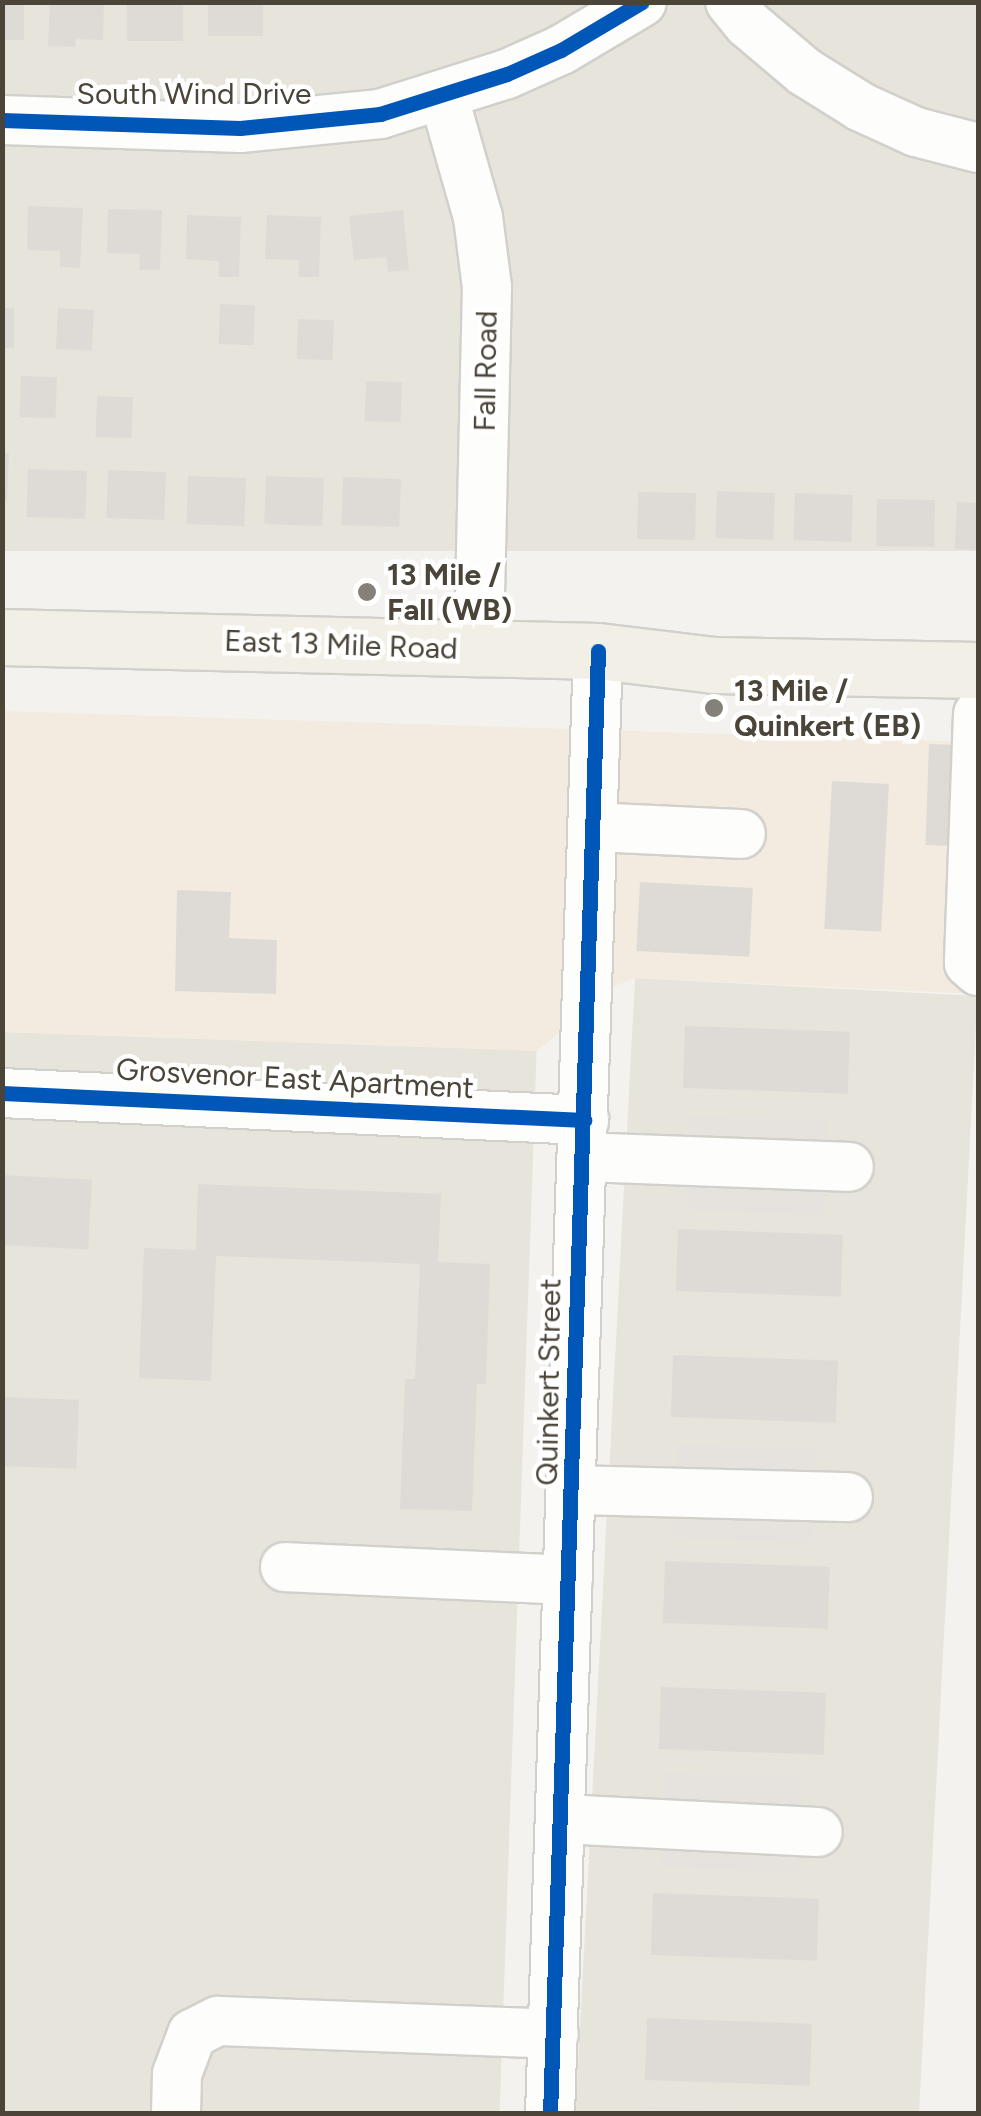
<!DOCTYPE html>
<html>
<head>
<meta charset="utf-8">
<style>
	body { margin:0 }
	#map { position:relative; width:981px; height:2116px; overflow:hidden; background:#f4f2ee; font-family:Figtree,sans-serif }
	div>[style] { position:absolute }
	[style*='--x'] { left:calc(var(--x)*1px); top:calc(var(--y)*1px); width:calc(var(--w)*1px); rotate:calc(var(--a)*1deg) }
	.residential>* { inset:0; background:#e7e4dc; transform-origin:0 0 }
	.commercial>* { inset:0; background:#f3ebdf }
	.parking>* { inset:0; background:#e6e3df; transform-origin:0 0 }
	.building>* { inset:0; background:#dedbd6; transform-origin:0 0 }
	.roads { filter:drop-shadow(2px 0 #d2d0cb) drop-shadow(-2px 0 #d2d0cb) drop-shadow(0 2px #d2d0cb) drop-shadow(0 -2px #d2d0cb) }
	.minor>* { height:48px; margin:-24px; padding:0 24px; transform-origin:24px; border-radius:24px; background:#fdfdfc }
	.major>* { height:55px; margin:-27.5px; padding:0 27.5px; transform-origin:27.5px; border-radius:27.5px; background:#f2efe6 }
	.cycleway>* { height:15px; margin:-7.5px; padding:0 7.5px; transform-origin:7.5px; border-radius:7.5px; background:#0057b8 }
	.dots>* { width:28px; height:28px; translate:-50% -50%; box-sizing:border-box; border:5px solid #fff; border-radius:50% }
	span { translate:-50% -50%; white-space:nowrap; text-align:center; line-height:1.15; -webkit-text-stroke:9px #fff; paint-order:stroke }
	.street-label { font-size:30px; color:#4b4439 }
	.poi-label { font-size:30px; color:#4b4439; font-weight:700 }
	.left { translate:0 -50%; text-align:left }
	.frame { position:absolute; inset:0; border:5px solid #4b4439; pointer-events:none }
</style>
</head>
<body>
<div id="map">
	<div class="residential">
		<div style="left:3px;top:3px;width:975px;height:548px"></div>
		<div style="left:635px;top:978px;width:343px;height:1137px;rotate:3deg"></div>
		<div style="left:3px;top:1032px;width:534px;height:1082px;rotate:2deg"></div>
	</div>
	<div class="commercial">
		<div style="clip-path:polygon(3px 711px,978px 742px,978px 994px,635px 978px,615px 986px,537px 1051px,3px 1032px)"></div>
	</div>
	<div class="parking">
		<div style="left:689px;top:1116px;width:139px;height:94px;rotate:2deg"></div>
		<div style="left:677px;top:1444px;width:139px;height:94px;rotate:2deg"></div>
		<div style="left:664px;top:1773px;width:139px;height:94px;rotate:2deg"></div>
		<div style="clip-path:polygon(652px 2107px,791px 2113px,652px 2114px)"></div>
	</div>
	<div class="building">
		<div style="left:2px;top:2px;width:22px;height:38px"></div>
		<div style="clip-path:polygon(50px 2px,104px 2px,103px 40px,76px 39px,75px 47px,48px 46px)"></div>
		<div style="left:127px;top:2px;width:56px;height:39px"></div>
		<div style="left:208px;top:2px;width:55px;height:34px"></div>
		<div style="clip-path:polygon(28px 206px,83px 208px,80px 268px,60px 267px,60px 251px,27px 250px)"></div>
		<div style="clip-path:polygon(108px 209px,162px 210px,160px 270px,139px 270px,140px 254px,107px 253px)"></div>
		<div style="clip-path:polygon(403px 210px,409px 270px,388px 272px,386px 257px,354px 260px,349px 216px)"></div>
		<div style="clip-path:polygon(187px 215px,241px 217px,239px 277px,218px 277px,219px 261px,186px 259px)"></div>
		<div style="clip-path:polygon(267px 215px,321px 217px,319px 277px,298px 277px,299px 260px,265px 259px)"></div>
		<div style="left:220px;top:304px;width:35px;height:40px;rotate:2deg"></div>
		<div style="left:2px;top:308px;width:12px;height:40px"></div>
		<div style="left:58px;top:308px;width:36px;height:41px;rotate:3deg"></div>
		<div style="left:298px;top:319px;width:36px;height:40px;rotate:2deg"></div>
		<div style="left:21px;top:376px;width:36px;height:41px;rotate:2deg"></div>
		<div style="left:366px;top:381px;width:36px;height:40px;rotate:2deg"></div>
		<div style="left:97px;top:396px;width:36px;height:41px;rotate:2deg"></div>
		<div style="clip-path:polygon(2px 453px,9px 453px,7px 501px,2px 501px)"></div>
		<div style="left:28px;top:469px;width:59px;height:48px;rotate:2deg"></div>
		<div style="left:108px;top:470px;width:58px;height:48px;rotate:2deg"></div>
		<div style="left:188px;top:476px;width:58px;height:48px;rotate:2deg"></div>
		<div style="left:266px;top:476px;width:58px;height:48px;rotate:2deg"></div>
		<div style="left:343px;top:477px;width:58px;height:48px;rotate:2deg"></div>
		<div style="left:717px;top:491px;width:58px;height:47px;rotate:2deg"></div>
		<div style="left:638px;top:492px;width:58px;height:47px;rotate:1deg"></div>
		<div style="left:795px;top:493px;width:58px;height:47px;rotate:2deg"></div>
		<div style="left:877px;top:499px;width:58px;height:47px;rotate:1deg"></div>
		<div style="left:957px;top:502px;width:21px;height:47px;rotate:3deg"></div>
		<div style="left:929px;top:744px;width:35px;height:101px;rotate:2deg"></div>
		<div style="left:832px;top:781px;width:57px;height:148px;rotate:3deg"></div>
		<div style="left:640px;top:882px;width:113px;height:69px;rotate:3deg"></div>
		<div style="clip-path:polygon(177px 890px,231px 892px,229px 938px,277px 940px,276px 994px,175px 991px)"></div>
		<div style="left:685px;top:1026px;width:165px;height:62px;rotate:2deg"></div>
		<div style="left:2px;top:1175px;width:90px;height:70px;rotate:3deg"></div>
		<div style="clip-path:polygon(198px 1184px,441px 1194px,438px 1262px,490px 1264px,486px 1384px,477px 1384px,472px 1511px,400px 1509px,405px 1379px,415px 1379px,420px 1264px,216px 1256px,211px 1381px,139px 1378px,144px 1248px,196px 1250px)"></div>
		<div style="left:678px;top:1229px;width:165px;height:62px;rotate:2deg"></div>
		<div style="left:673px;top:1355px;width:165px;height:62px;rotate:2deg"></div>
		<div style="left:2px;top:1397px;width:77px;height:69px;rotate:2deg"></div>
		<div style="left:665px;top:1561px;width:165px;height:62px;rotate:2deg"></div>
		<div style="left:661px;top:1687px;width:165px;height:62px;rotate:2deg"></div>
		<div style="left:653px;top:1893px;width:166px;height:62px;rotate:2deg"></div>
		<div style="left:647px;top:2018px;width:165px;height:62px;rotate:2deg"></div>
	</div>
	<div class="roads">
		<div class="minor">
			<div style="--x:730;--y:2;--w:28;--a:51"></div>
			<div style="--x:748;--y:24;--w:75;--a:40.1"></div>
			<div style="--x:805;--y:72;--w:66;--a:32"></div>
			<div style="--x:861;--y:107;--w:60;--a:24.4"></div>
			<div style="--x:916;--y:132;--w:64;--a:14.5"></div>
			<div style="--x:444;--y:98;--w:124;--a:74.1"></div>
			<div style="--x:478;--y:217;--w:71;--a:82.7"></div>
			<div style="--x:487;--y:287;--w:363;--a:91.3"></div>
			<div style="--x:2;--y:120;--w:238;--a:1.9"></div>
			<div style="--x:240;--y:128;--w:141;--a:-5.7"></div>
			<div style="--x:380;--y:114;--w:133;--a:-17.5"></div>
			<div style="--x:507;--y:74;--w:59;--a:-24"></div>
			<div style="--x:561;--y:50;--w:94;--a:-30.7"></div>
			<div style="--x:978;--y:714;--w:249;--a:92.1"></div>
			<div style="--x:969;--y:963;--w:12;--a:42"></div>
			<div style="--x:593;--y:827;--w:148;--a:2.7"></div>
			<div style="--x:2;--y:1093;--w:583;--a:2.66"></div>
			<div style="--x:582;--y:1157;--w:267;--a:2.1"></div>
			<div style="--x:574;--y:1490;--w:274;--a:1.5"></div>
			<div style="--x:285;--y:1567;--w:283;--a:2.6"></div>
			<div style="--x:561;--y:1819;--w:257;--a:2.9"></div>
			<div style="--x:176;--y:2114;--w:40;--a:-88.6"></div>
			<div style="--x:177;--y:2074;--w:43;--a:-69.4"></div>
			<div style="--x:192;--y:2034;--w:29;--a:-27"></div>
			<div style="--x:218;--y:2021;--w:336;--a:2.2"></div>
			<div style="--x:550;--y:2114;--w:1464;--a:-88.12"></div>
		</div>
		<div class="major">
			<div style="--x:2;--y:637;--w:596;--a:1.35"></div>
			<div style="--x:598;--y:651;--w:117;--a:6.9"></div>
			<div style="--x:714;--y:665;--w:264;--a:1.1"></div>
		</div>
	</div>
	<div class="cycleway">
		<div style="--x:2;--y:120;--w:238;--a:1.9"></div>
		<div style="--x:240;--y:128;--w:141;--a:-5.7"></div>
		<div style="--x:380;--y:114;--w:133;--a:-17.5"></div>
		<div style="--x:507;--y:74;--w:59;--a:-24"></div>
		<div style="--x:561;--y:50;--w:94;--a:-30.7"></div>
		<div style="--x:2;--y:1093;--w:583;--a:2.66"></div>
		<div style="--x:550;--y:2114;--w:1464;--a:-88.12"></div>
	</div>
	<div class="dots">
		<div style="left:367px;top:592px;background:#868178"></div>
		<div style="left:714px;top:708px;background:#868178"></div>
	</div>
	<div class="street-label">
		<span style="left:194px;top:94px">South Wind Drive</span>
		<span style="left:486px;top:371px;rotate:-89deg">Fall Road</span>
		<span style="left:341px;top:645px;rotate:2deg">East 13 Mile Road</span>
		<span style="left:295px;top:1079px;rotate:3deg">Grosvenor East Apartment</span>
		<span style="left:549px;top:1382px;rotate:-89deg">Quinkert Street</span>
	</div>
	<div class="poi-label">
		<span class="left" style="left:387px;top:592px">13 Mile /<br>Fall (WB)</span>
		<span class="left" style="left:734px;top:708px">13 Mile /<br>Quinkert (EB)</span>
	</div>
	<div class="frame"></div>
</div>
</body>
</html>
